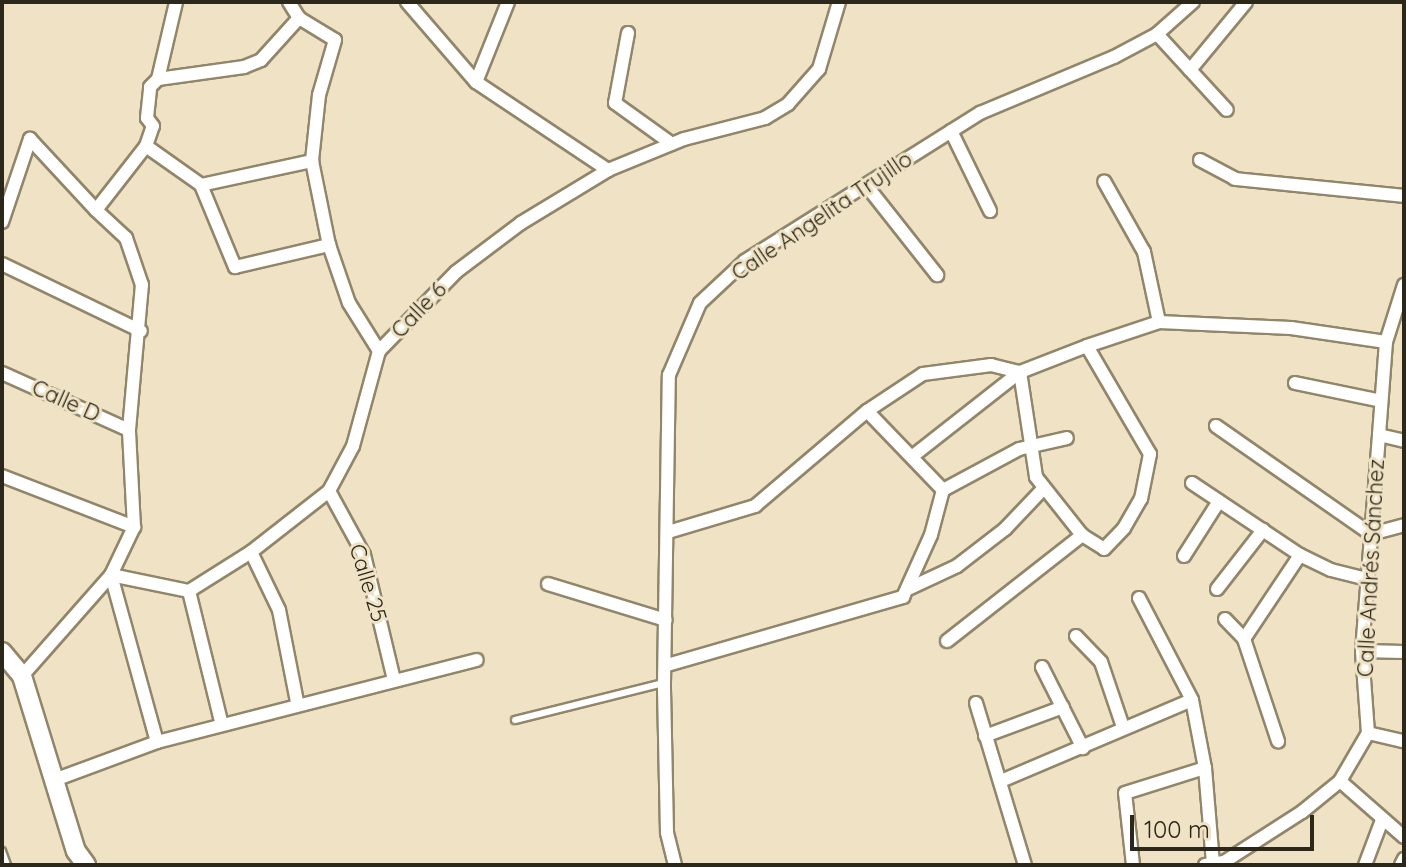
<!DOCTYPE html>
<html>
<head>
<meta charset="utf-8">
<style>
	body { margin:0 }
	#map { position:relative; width:1406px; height:867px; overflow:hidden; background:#f0e3c5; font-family:Quicksand,sans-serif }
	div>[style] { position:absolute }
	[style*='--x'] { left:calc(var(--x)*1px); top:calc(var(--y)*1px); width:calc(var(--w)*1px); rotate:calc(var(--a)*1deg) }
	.roads { filter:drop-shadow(2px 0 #91866a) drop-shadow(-2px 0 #91866a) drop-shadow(0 2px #91866a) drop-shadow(0 -2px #91866a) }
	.service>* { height:6px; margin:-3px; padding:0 3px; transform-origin:3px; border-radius:3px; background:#fff }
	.minor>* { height:12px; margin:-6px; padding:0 6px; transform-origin:6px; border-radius:6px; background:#fff }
	.secondary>* { height:18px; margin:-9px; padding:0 9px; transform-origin:9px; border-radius:9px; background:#fff }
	span { translate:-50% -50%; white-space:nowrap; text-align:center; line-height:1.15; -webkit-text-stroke:6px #f0e3c5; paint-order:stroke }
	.street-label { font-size:22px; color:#2b271b }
	.frame { position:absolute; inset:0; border:4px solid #2b271b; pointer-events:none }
	.scale { position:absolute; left:1130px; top:815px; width:184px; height:36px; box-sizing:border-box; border:4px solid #2b271b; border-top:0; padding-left:10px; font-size:24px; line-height:28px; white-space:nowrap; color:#2b271b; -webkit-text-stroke:6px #f0e3c5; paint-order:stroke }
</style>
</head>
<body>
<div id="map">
	<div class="roads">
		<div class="service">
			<div style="--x:515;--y:720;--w:153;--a:-14"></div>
			<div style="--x:2;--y:851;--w:15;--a:70"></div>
		</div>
		<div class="minor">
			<div style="--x:407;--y:2;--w:106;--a:49.2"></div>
			<div style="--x:476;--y:82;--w:159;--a:33.7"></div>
			<div style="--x:299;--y:18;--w:42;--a:31.4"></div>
			<div style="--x:335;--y:40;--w:57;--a:106.2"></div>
			<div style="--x:319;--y:95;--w:66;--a:96.1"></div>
			<div style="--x:312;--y:161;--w:86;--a:78.6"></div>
			<div style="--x:329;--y:245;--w:61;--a:71"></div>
			<div style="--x:349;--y:303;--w:57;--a:58"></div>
			<div style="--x:628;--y:33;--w:71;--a:100.5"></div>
			<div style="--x:615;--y:103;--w:70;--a:35.7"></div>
			<div style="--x:1157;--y:34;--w:103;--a:47.4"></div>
			<div style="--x:1190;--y:70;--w:88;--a:-50.5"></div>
			<div style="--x:158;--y:79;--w:87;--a:-7.9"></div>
			<div style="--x:244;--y:67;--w:18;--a:-22"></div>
			<div style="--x:261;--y:60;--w:57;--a:-47.9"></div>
			<div style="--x:299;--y:18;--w:19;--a:-122"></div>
			<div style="--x:476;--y:82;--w:86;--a:-68.2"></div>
			<div style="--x:951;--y:131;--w:89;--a:64"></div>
			<div style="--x:146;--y:146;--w:67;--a:35.3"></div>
			<div style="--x:201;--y:185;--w:89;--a:67.5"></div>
			<div style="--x:235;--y:267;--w:97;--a:-13.2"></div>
			<div style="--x:1200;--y:160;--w:40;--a:28"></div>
			<div style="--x:1235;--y:179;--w:170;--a:5.7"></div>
			<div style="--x:201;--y:185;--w:114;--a:-12.2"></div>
			<div style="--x:866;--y:185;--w:115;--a:51.7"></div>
			<div style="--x:2;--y:222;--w:88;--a:-71.4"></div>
			<div style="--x:30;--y:139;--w:97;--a:47.1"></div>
			<div style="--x:2;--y:264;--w:154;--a:25.7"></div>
			<div style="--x:1159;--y:322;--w:132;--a:2.6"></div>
			<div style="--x:1291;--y:328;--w:96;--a:8.4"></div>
			<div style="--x:1087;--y:346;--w:76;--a:-18.4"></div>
			<div style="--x:1159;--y:322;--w:72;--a:-102.1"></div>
			<div style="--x:1144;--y:252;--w:81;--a:-119.4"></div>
			<div style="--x:2;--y:373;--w:139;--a:24.2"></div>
			<div style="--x:1295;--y:383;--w:88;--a:11.8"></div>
			<div style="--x:867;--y:411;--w:67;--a:-33.5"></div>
			<div style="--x:923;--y:374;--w:69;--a:-7.5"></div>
			<div style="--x:991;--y:365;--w:30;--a:14"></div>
			<div style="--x:1020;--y:372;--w:106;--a:81.3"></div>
			<div style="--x:1036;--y:477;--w:74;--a:51.6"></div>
			<div style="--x:1082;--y:535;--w:26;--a:32"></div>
			<div style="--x:1104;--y:549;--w:29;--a:-46"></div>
			<div style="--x:1124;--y:528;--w:34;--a:-60"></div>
			<div style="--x:1141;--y:499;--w:46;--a:-78.7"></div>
			<div style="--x:1150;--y:454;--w:125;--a:-120.3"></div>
			<div style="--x:1087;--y:346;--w:72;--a:158.8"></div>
			<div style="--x:1020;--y:372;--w:136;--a:141.9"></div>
			<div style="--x:1216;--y:426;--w:189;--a:34.9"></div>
			<div style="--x:1371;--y:534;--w:34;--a:-15"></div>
			<div style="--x:1379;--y:435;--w:26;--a:13"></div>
			<div style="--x:2;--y:476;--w:142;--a:21.1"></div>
			<div style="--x:1192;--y:483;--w:130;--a:33.7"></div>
			<div style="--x:1300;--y:555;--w:34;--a:26"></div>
			<div style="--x:1331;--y:570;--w:37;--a:14"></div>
			<div style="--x:329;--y:491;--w:73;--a:61.3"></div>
			<div style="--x:364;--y:555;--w:129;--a:76.5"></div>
			<div style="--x:668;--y:532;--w:91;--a:-16.6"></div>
			<div style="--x:755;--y:506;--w:147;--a:-40.3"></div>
			<div style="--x:867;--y:411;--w:110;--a:46.1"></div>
			<div style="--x:943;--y:490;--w:86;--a:-28.3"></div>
			<div style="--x:1019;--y:449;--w:49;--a:-12.9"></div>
			<div style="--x:251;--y:552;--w:64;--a:64.2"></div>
			<div style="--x:279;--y:610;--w:94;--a:78.9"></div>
			<div style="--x:1184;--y:556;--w:65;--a:-57.5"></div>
			<div style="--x:111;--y:575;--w:80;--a:11.6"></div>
			<div style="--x:189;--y:591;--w:73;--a:-32.2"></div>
			<div style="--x:251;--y:552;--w:99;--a:-38"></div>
			<div style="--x:329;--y:491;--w:51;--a:-61.9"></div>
			<div style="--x:353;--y:446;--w:98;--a:-74.7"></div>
			<div style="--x:379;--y:351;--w:110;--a:-45.7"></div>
			<div style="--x:456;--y:272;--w:81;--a:-37"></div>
			<div style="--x:521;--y:223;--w:102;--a:-31.3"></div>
			<div style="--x:608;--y:170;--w:82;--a:-22.2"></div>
			<div style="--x:684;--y:139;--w:84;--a:-14.5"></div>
			<div style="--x:765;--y:118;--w:27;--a:-31"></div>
			<div style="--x:788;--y:104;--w:47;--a:-48.5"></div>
			<div style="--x:819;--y:69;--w:70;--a:-73.4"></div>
			<div style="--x:111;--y:575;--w:173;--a:74.6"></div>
			<div style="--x:548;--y:584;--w:123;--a:17"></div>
			<div style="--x:910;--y:588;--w:52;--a:-25.1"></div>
			<div style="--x:957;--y:566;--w:61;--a:-37.6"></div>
			<div style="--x:1005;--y:529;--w:54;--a:-46.5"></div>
			<div style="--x:1217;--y:589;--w:75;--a:-52.1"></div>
			<div style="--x:189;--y:591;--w:138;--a:76.2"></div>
			<div style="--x:1139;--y:598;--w:115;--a:62.5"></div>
			<div style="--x:1192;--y:700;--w:69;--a:79.2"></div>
			<div style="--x:1205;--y:768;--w:96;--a:85.2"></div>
			<div style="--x:1225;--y:619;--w:28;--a:46"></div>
			<div style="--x:1244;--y:639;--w:108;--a:71.6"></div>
			<div style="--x:1076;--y:636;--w:36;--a:46"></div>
			<div style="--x:1101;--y:662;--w:69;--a:71.3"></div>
			<div style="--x:1244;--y:639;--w:101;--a:-56.3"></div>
			<div style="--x:947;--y:641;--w:172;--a:-38.1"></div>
			<div style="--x:1362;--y:651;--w:42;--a:1.4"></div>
			<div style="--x:667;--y:665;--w:246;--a:-16.1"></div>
			<div style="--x:903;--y:597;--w:68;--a:-65.7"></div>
			<div style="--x:931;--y:535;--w:47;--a:-75.1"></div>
			<div style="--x:1042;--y:667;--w:91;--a:63.2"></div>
			<div style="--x:22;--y:676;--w:135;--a:-48.6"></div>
			<div style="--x:111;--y:575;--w:53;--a:-64.4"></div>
			<div style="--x:134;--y:527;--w:97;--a:-93"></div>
			<div style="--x:129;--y:430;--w:146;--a:-84.9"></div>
			<div style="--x:142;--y:285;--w:50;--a:-108.8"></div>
			<div style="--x:126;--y:238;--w:41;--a:-137"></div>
			<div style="--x:96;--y:210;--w:81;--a:-52"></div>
			<div style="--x:146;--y:146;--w:21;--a:-71"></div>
			<div style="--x:153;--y:126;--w:10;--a:-127"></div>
			<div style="--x:147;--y:118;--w:31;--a:-84"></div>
			<div style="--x:150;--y:87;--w:11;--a:-45"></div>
			<div style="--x:158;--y:79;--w:79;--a:-76.8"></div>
			<div style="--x:976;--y:703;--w:169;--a:73.2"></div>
			<div style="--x:1368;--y:733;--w:37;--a:13"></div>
			<div style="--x:985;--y:736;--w:83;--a:-20.4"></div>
			<div style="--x:57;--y:779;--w:107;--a:-20.3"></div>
			<div style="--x:157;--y:742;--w:330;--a:-14.4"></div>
			<div style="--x:1001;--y:781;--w:207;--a:-23"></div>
			<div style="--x:1340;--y:781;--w:85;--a:41.2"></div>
			<div style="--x:675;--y:865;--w:34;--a:-104"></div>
			<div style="--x:667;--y:832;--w:149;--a:-91.2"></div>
			<div style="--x:664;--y:683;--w:308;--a:-89.1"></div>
			<div style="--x:669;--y:375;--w:78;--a:-66.7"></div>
			<div style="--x:700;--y:303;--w:62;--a:-43"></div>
			<div style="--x:745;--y:261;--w:278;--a:-32.2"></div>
			<div style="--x:980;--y:113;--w:145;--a:-22.7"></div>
			<div style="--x:1114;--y:57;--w:49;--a:-28.1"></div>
			<div style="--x:1157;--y:34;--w:48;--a:-41.6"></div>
			<div style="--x:1133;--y:865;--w:72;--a:-96.3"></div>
			<div style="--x:1125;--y:793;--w:84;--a:-17.4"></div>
			<div style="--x:1205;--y:865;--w:19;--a:-9"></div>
			<div style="--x:1224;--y:862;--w:93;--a:-32.7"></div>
			<div style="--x:1302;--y:812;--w:49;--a:-39.2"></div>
			<div style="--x:1340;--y:781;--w:56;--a:-59.7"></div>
			<div style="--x:1368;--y:733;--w:82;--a:-94.2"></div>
			<div style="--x:1362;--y:651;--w:217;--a:-85.5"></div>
			<div style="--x:1379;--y:435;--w:93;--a:-85.7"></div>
			<div style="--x:1386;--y:342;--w:60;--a:-72.5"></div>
			<div style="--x:1365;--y:865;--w:48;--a:-69.3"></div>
			<div style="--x:1401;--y:865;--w:7;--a:-63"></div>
		</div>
		<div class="secondary">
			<div style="--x:2;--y:652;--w:31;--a:50"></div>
			<div style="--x:22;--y:676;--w:183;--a:72.9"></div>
			<div style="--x:76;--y:851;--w:17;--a:54"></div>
		</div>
	</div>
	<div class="street-label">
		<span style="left:822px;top:216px;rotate:-34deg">Calle Angelita Trujillo</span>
		<span style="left:419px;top:310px;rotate:-46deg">Calle 6</span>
		<span style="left:66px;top:401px;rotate:24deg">Calle D</span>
		<span style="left:1371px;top:568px;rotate:-87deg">Calle Andrés Sánchez</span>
		<span style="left:368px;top:583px;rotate:73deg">Calle 25</span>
	</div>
	<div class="frame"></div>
	<div class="scale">100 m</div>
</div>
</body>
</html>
